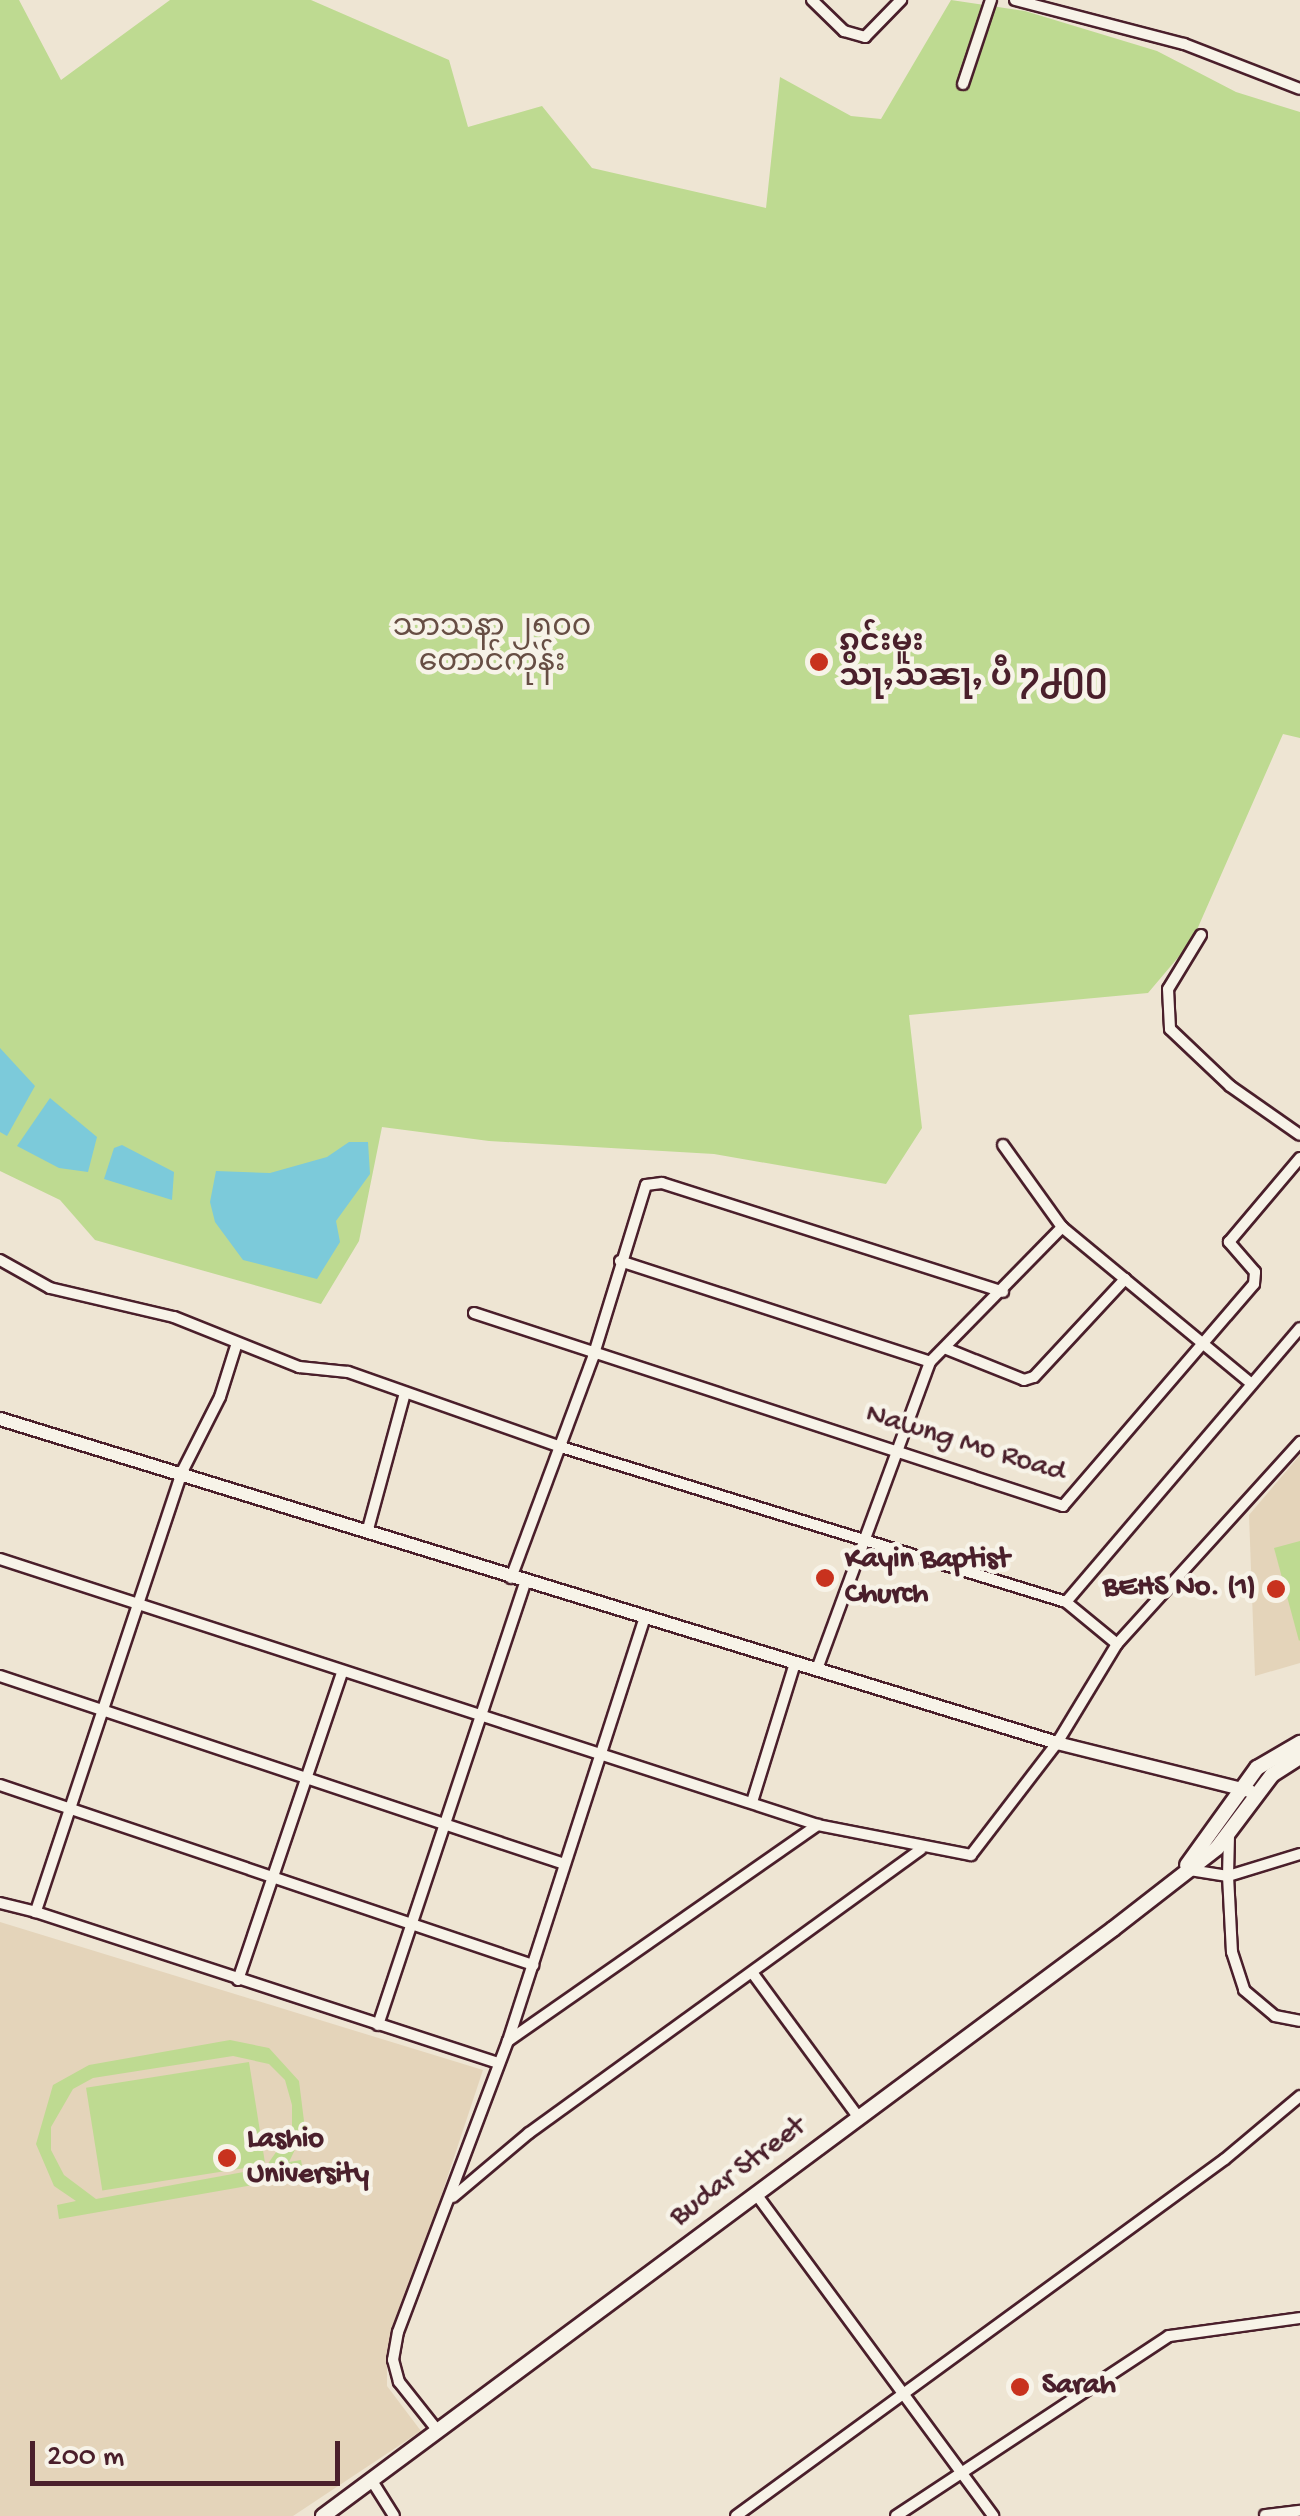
<!DOCTYPE html>
<html>
<head>
<meta charset="utf-8">
<style>
	body { margin:0 }
	#map { position:relative; width:1300px; height:2516px; overflow:hidden; background:#eee5d3; font-family:"Gochi Hand","Noto Sans Myanmar",sans-serif }
	div>[style] { position:absolute }
	[style*='--x'] { left:calc(var(--x)*1px); top:calc(var(--y)*1px); width:calc(var(--w)*1px); rotate:calc(var(--a)*1deg) }
	.built>* { inset:0; background:#e4d4ba }
	.green>* { inset:0; background:#beda91; transform-origin:0 0 }
	.water>* { inset:0; background:#7ccada }
	.roads { filter:drop-shadow(2px 0 #4a1f2b) drop-shadow(-2px 0 #4a1f2b) drop-shadow(0 2px #4a1f2b) drop-shadow(0 -2px #4a1f2b) }
	.minor>* { height:10px; margin:-5px; padding:0 5px; transform-origin:5px; border-radius:5px; background:#f7f3e8 }
	.tertiary>* { height:12px; margin:-6px; padding:0 6px; transform-origin:6px; border-radius:6px; background:#f7f3e8 }
	.secondary>* { height:14px; margin:-7px; padding:0 7px; transform-origin:7px; border-radius:7px; background:#f7f3e8 }
	.dots>* { width:28px; height:28px; translate:-50% -50%; box-sizing:border-box; border:5px solid #f7f3e8; border-radius:50% }
	span { translate:-50% -50%; white-space:nowrap; text-align:center; line-height:1.15; -webkit-text-stroke:9px #f7f3e8; paint-order:stroke }
	.park-label { font-size:30px; color:#674e44 }
	.poi-label { font-size:30px; color:#4a1f2b; font-weight:700 }
	.left { translate:0 -50%; text-align:left }
	.right { translate:-100% -50%; text-align:right }
	.street-label { font-size:30px; color:#4a1f2b }
	.scale { position:absolute; left:30px; top:2441px; width:310px; height:45px; box-sizing:border-box; border:5px solid #4a1f2b; border-top:0; padding-left:12px; font-size:30px; line-height:35px; white-space:nowrap; color:#4a1f2b; -webkit-text-stroke:8px #f7f3e8; paint-order:stroke }
</style>
</head>
<body>
<div id="map">
	<div class="built">
		<div style="clip-path:polygon(1300px 1455px,1300px 1663px,1255px 1676px,1249px 1515px)"></div>
		<div style="clip-path:polygon(0 1922px,483px 2070px,387px 2359px,387px 2386px,421px 2431px,293px 2516px,0 2516px)"></div>
	</div>
	<div class="green">
		<div style="clip-path:polygon(0 0,19px 0,61px 80px,170px 0,311px 0,449px 60px,468px 127px,542px 106px,592px 168px,766px 208px,780px 77px,851px 116px,881px 119px,951px 0,1025px 11px,1157px 51px,1236px 92px,1300px 112px,1300px 738px,1283px 734px,1192px 941px,1148px 993px,909px 1015px,922px 1128px,886px 1184px,714px 1154px,489px 1141px,382px 1127px,359px 1241px,321px 1304px,95px 1240px,60px 1200px,0 1171px)"></div>
		<div style="clip-path:polygon(1300px 1541px,1300px 1640px,1299px 1641px,1274px 1548px)"></div>
		<div style="clip-path:polygon(evenodd,230px 2040px,269px 2048px,299px 2081px,305px 2129px,289px 2162px,301px 2160px,304px 2176px,59px 2219px,57px 2205px,76px 2201px,54px 2186px,36px 2144px,53px 2085px,89px 2065px,230px 2040px,233px 2056px,269px 2064px,285px 2080px,292px 2105px,292px 2129px,265px 2168px,96px 2199px,64px 2175px,51px 2150px,51px 2127px,73px 2089px,93px 2078px,233px 2056px)"></div>
		<div style="left:249px;top:2062px;width:104px;height:165px;rotate:81deg"></div>
	</div>
	<div class="water">
		<div style="clip-path:polygon(0 1048px,35px 1086px,7px 1136px,0 1132px)"></div>
		<div style="clip-path:polygon(50px 1098px,97px 1137px,88px 1172px,59px 1168px,17px 1146px)"></div>
		<div style="clip-path:polygon(349px 1142px,368px 1142px,370px 1174px,336px 1221px,340px 1242px,317px 1279px,243px 1260px,215px 1222px,210px 1202px,216px 1171px,270px 1173px,327px 1157px)"></div>
		<div style="clip-path:polygon(122px 1145px,174px 1172px,172px 1200px,104px 1179px,114px 1148px)"></div>
	</div>
	<div class="roads">
		<div class="minor">
			<div style="--x:812;--y:0;--w:45;--a:44.1"></div>
			<div style="--x:844;--y:31;--w:22;--a:16"></div>
			<div style="--x:865;--y:37;--w:52;--a:-45.8"></div>
			<div style="--x:1015;--y:0;--w:175;--a:14.6"></div>
			<div style="--x:1184;--y:44;--w:124;--a:21.2"></div>
			<div style="--x:963;--y:84;--w:89;--a:-71.6"></div>
			<div style="--x:1201;--y:935;--w:63;--a:121.4"></div>
			<div style="--x:1168;--y:989;--w:40;--a:87.1"></div>
			<div style="--x:1170;--y:1029;--w:83;--a:43.5"></div>
			<div style="--x:1230;--y:1086;--w:85;--a:35"></div>
			<div style="--x:1003;--y:1145;--w:101;--a:54.3"></div>
			<div style="--x:1062;--y:1227;--w:246;--a:39.6"></div>
			<div style="--x:0;--y:1260;--w:57;--a:29.2"></div>
			<div style="--x:50;--y:1288;--w:127;--a:13.2"></div>
			<div style="--x:174;--y:1317;--w:135;--a:21.8"></div>
			<div style="--x:299;--y:1367;--w:49;--a:5.8"></div>
			<div style="--x:348;--y:1372;--w:223;--a:19.4"></div>
			<div style="--x:558;--y:1446;--w:531;--a:17.07"></div>
			<div style="--x:1066;--y:1602;--w:360;--a:-49.5"></div>
			<div style="--x:620;--y:1261;--w:326;--a:18"></div>
			<div style="--x:474;--y:1313;--w:620;--a:18.14"></div>
			<div style="--x:1063;--y:1506;--w:293;--a:-49.3"></div>
			<div style="--x:1254;--y:1284;--w:12;--a:-85"></div>
			<div style="--x:1255;--y:1272;--w:40;--a:-131"></div>
			<div style="--x:1229;--y:1242;--w:110;--a:-49.8"></div>
			<div style="--x:236;--y:1346;--w:53;--a:107.4"></div>
			<div style="--x:220;--y:1397;--w:84;--a:116.9"></div>
			<div style="--x:182;--y:1472;--w:464;--a:108.4"></div>
			<div style="--x:36;--y:1912;--w:486;--a:18.1"></div>
			<div style="--x:947;--y:1349;--w:83;--a:21.9"></div>
			<div style="--x:1024;--y:1380;--w:10;--a:-17"></div>
			<div style="--x:1034;--y:1377;--w:134;--a:-47.1"></div>
			<div style="--x:368;--y:1529;--w:141;--a:-74.8"></div>
			<div style="--x:0;--y:1559;--w:860;--a:18.01"></div>
			<div style="--x:818;--y:1825;--w:156;--a:11.1"></div>
			<div style="--x:971;--y:1855;--w:141;--a:-52.5"></div>
			<div style="--x:1057;--y:1743;--w:116;--a:-58.8"></div>
			<div style="--x:1117;--y:1644;--w:273;--a:-47.8"></div>
			<div style="--x:511;--y:1578;--w:236;--a:-69.6"></div>
			<div style="--x:593;--y:1357;--w:180;--a:-72.9"></div>
			<div style="--x:646;--y:1185;--w:16;--a:-7"></div>
			<div style="--x:662;--y:1183;--w:358;--a:17.7"></div>
			<div style="--x:1066;--y:1602;--w:66;--a:39.5"></div>
			<div style="--x:817;--y:1669;--w:327;--a:-69.8"></div>
			<div style="--x:930;--y:1362;--w:189;--a:-45.6"></div>
			<div style="--x:0;--y:1676;--w:595;--a:18.43"></div>
			<div style="--x:0;--y:1785;--w:563;--a:18.66"></div>
			<div style="--x:752;--y:1802;--w:145;--a:-72.8"></div>
			<div style="--x:1300;--y:1854;--w:75;--a:163"></div>
			<div style="--x:1228;--y:1876;--w:76;--a:87"></div>
			<div style="--x:1232;--y:1952;--w:40;--a:72"></div>
			<div style="--x:1244;--y:1990;--w:40;--a:40"></div>
			<div style="--x:1275;--y:2016;--w:25;--a:11"></div>
			<div style="--x:1190;--y:1870;--w:38;--a:9"></div>
			<div style="--x:1228;--y:1876;--w:41;--a:-88.6"></div>
			<div style="--x:0;--y:1903;--w:37;--a:14"></div>
			<div style="--x:754;--y:1975;--w:177;--a:53.7"></div>
			<div style="--x:238;--y:1980;--w:322;--a:-71.3"></div>
			<div style="--x:378;--y:2025;--w:467;--a:-71.6"></div>
			<div style="--x:508;--y:2041;--w:378;--a:-34.9"></div>
			<div style="--x:756;--y:2194;--w:400;--a:53.6"></div>
			<div style="--x:453;--y:2197;--w:99;--a:-40.1"></div>
			<div style="--x:529;--y:2133;--w:484;--a:-35.9"></div>
			<div style="--x:438;--y:2431;--w:63;--a:-128.5"></div>
			<div style="--x:399;--y:2382;--w:23;--a:-105"></div>
			<div style="--x:393;--y:2360;--w:28;--a:-80"></div>
			<div style="--x:398;--y:2332;--w:311;--a:-69.3"></div>
			<div style="--x:508;--y:2041;--w:443;--a:-72.1"></div>
			<div style="--x:372;--y:2481;--w:41;--a:57.8"></div>
			<div style="--x:1265;--y:2515;--w:35;--a:-7"></div>
			<div style="--x:736;--y:2516;--w:605;--a:-36.13"></div>
			<div style="--x:1225;--y:2159;--w:98;--a:-40"></div>
			<div style="--x:896;--y:2516;--w:327;--a:-33.4"></div>
			<div style="--x:1169;--y:2336;--w:132;--a:-7.8"></div>
		</div>
		<div class="tertiary">
			<div style="--x:0;--y:1419;--w:1106;--a:17.04"></div>
			<div style="--x:1057;--y:1743;--w:199;--a:14"></div>
		</div>
		<div class="secondary">
			<div style="--x:1187;--y:1865;--w:120;--a:-54.2"></div>
			<div style="--x:1257;--y:1768;--w:50;--a:-30.2"></div>
			<div style="--x:323;--y:2516;--w:984;--a:-36.61"></div>
			<div style="--x:1113;--y:1929;--w:132;--a:-37.9"></div>
			<div style="--x:1217;--y:1848;--w:91;--a:-53"></div>
			<div style="--x:1272;--y:1775;--w:33;--a:-33"></div>
		</div>
	</div>
	<div class="dots">
		<div style="left:819px;top:662px;background:#c8321e"></div>
		<div style="left:825px;top:1578px;background:#c8321e"></div>
		<div style="left:1276px;top:1589px;background:#c8321e"></div>
		<div style="left:227px;top:2158px;background:#c8321e"></div>
		<div style="left:1020px;top:2387px;background:#c8321e"></div>
	</div>
	<div class="park-label">
		<span style="left:492px;top:647px">သာသနာ ၂၅၀၀<br>တောင်ကုန်း</span>
	</div>
	<div class="poi-label">
		<span class="left" style="left:839px;top:662px">ၵွင်းမူး<br>သႃႇသၼႃႇ ပီ ႒႕႐႐</span>
		<span class="left" style="left:845px;top:1578px">Kayin Baptist<br>Church</span>
		<span class="right" style="left:1256px;top:1589px">BEHS No. (1)</span>
		<span class="left" style="left:247px;top:2158px">Lashio<br>University</span>
		<span class="left" style="left:1042px;top:2387px">Sarah</span>
	</div>
	<div class="street-label">
		<span style="left:965px;top:1445px;rotate:17deg">Nawng Mo Road</span>
		<span style="left:739px;top:2173px;rotate:-37deg">Budar Street</span>
	</div>
	<div class="scale">200 m</div>
</div>
</body>
</html>
